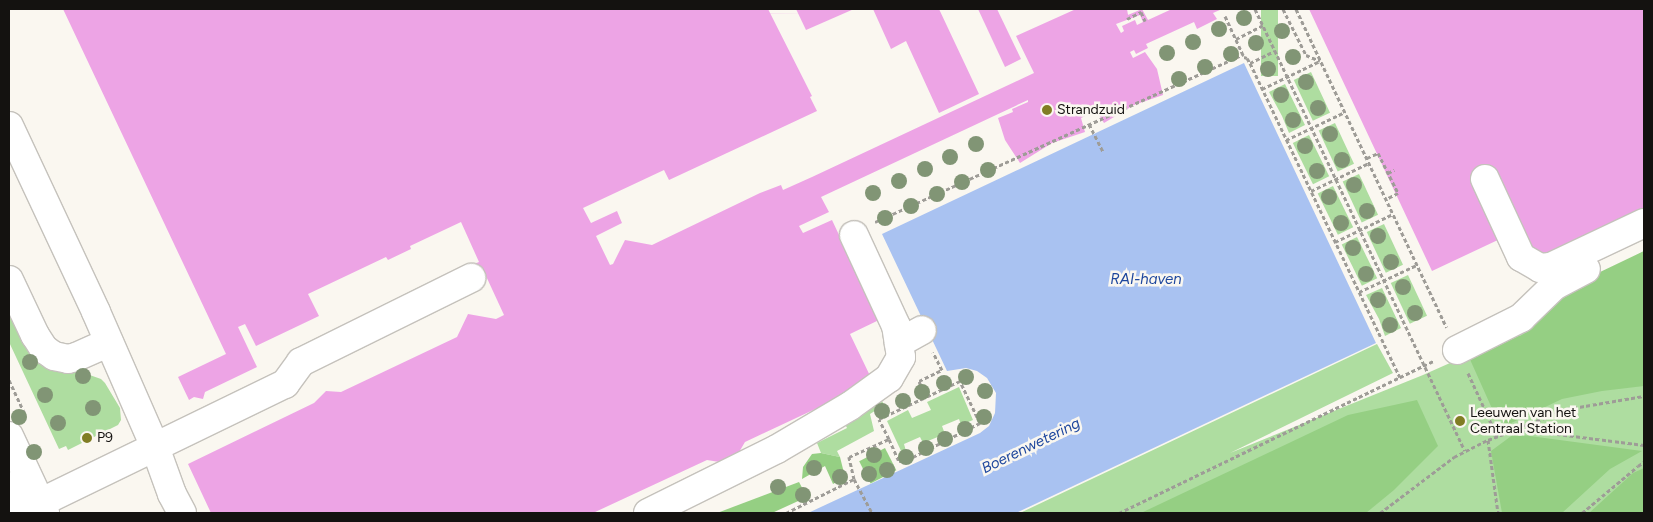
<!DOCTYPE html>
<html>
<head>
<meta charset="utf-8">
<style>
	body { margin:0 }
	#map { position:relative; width:1653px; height:522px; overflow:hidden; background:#faf7f0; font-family:Figtree,sans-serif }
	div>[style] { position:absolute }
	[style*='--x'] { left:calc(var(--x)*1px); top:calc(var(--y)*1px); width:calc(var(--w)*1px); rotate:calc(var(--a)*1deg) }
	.green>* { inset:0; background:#aedda0; transform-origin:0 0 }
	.forest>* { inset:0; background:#95cf83; transform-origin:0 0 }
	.water>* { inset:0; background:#a9c2f1 }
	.building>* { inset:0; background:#eda4e5 }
	.path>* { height:3px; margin-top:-1.5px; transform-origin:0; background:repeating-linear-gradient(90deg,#9e9c97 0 4px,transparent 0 6.5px) }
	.roads { filter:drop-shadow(1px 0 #c5c2bc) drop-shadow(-1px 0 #c5c2bc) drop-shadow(0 1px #c5c2bc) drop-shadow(0 -1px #c5c2bc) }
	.minor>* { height:28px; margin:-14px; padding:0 14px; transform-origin:14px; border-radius:14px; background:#fff }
	.major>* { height:28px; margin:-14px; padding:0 14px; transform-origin:14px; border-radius:14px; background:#fff }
	.trees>* { width:16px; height:16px; margin:-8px; border-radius:50%; background:#819575 }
	.dots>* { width:14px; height:14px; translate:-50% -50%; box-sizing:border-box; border:2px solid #faf7f0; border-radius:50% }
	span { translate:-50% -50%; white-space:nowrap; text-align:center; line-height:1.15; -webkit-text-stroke:5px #faf7f0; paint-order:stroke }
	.poi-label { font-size:14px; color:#141210 }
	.left { translate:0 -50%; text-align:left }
	.water-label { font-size:15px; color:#1d469d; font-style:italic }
	.frame { position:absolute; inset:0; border:10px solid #141210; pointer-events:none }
</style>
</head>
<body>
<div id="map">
	<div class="green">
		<div style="left:1261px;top:9px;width:17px;height:67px"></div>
		<div style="left:1311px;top:72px;width:45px;height:19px;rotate:65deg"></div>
		<div style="clip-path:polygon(1285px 84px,1305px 125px,1289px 133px,1282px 116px,1269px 92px)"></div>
		<div style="left:1335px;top:123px;width:45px;height:18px;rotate:65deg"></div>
		<div style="left:1309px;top:135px;width:46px;height:18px;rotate:64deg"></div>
		<div style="left:1359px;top:174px;width:45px;height:18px;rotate:65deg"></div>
		<div style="left:1333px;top:186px;width:46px;height:17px;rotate:64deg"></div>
		<div style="left:1384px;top:224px;width:45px;height:19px;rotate:65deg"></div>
		<div style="left:1357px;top:237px;width:46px;height:17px;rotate:64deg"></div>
		<div style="clip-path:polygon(1644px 251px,1644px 513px,1020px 513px,1377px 344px,1393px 373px,1230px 453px,1423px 375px,1468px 355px)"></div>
		<div style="left:1408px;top:275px;width:45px;height:19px;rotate:65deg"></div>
		<div style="clip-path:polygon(1382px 288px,1401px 328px,1385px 336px,1379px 319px,1366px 295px)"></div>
		<div style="clip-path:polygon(9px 311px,30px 354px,101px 379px,105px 383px,120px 408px,121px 420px,118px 425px,68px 450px,66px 446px,59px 449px,9px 342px)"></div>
		<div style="clip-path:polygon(959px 387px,973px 420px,961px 425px,959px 419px,942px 426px,945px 434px,923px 443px,920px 437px,904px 444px,906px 451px,902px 453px,887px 421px,908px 410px,912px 418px,931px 410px,927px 402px)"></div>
		<div style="clip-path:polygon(882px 401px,889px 413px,885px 414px,881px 407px,870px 414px,874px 431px,837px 451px,840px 457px,821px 453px,817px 443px,847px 428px,843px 420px)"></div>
	</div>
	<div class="forest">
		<div style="clip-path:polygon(1644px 251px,1644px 386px,1602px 391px,1562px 399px,1507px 425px,1494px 413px,1468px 355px,1515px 332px,1520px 336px,1527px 332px,1527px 325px,1575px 284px)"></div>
		<div style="clip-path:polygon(1417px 400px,1438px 446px,1394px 490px,1366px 513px,1141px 513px,1348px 415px)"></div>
		<div style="clip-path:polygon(1514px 434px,1642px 451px,1610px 469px,1562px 513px,1502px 513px,1491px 451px)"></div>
		<div style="left:885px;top:448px;width:25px;height:29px;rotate:63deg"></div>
		<div style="clip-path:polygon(821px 453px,840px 457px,845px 477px,833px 484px,825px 466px,802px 479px,803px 467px,812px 454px)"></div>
		<div style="clip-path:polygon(1644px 468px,1644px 513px,1589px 513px,1633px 473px)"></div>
		<div style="clip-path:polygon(799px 482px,807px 497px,772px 513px,717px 513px)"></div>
	</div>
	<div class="water">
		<div style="clip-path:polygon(1244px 63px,1376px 343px,1016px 513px,808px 513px,980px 433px,989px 426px,995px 413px,996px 393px,987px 378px,977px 371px,966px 368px,947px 371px,882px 234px)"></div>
	</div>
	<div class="building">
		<div style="clip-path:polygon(evenodd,63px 9px,768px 9px,812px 96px,810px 97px,817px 111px,669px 180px,664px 170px,583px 208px,591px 223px,617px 211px,622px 223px,596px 236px,610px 265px,613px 264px,625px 240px,652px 245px,760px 193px,781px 185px,783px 190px,812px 177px,1034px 73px,1016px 36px,1076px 9px,1127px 9px,1128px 15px,1142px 9px,1148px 20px,1172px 9px,1222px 9px,1213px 13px,1217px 19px,1197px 29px,1194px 22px,1146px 44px,1148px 48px,1136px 54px,1134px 50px,1130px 52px,1133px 58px,1145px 52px,1157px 69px,1163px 95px,1134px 105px,1104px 123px,1096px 111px,1081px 118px,1085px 132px,1052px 143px,1020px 163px,1005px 140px,998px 118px,1013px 112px,1012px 109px,1028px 102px,1028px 100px,821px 197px,829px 212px,799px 226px,803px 233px,832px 220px,879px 320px,850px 334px,873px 382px,745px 442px,732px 464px,707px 460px,593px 513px,211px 513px,188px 464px,314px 403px,326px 391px,341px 392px,457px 337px,468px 314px,496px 319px,504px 315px,486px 276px,481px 278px,474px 264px,479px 262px,461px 222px,410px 246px,411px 249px,388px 260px,386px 257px,308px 294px,319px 316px,256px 346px,245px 324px,238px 327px,257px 367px,205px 392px,203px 399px,194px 397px,189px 400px,178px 377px,226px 354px,63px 9px,1140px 15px,1143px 22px,1137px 25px,1135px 20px,1122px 26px,1124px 31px,1121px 33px,1116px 24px,1140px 15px)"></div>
		<div style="clip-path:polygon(796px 9px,854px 9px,806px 30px)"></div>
		<div style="clip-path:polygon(873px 9px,939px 9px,979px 94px,939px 113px,906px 41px,891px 49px)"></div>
		<div style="clip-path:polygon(978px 9px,997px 9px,1021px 59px,1005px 67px)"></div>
		<div style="clip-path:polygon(1309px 9px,1644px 9px,1644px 231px,1512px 264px,1500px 239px,1432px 271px)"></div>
	</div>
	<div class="path">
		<div style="--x:1255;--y:9;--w:489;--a:64.6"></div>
		<div style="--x:1283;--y:9;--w:51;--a:63.4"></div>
		<div style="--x:1306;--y:55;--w:15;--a:23"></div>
		<div style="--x:1296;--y:9;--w:352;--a:64.7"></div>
		<div style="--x:1225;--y:16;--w:45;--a:65.1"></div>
		<div style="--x:1244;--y:57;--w:3;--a:18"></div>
		<div style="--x:1247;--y:58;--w:6;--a:59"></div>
		<div style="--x:1250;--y:63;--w:348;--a:64.5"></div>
		<div style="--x:1127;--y:19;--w:16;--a:-27"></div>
		<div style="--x:1141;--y:12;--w:10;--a:66"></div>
		<div style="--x:1236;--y:39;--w:30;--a:-27"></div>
		<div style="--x:1250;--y:63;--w:28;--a:-26"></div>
		<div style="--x:1262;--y:89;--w:64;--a:-25.8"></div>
		<div style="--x:1089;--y:124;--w:31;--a:63"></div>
		<div style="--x:1286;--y:140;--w:65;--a:-25.4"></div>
		<div style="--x:1367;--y:158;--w:12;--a:-24"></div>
		<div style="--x:1378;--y:153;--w:45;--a:63.4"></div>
		<div style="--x:1398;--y:193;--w:13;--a:153"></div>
		<div style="--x:1388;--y:173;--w:7;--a:-27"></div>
		<div style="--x:1311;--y:191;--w:64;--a:-25.8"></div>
		<div style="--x:875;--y:222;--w:405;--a:-24.5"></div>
		<div style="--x:1335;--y:242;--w:64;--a:-25.8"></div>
		<div style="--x:1359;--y:292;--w:64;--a:-25"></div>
		<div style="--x:1468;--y:373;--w:69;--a:65.3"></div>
		<div style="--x:9;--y:380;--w:38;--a:65"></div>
		<div style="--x:1518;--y:429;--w:127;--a:7.2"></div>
		<div style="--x:889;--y:439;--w:22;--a:-117"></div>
		<div style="--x:879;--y:419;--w:52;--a:-25.1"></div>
		<div style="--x:926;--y:397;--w:17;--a:-114"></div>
		<div style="--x:919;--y:381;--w:25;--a:-26"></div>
		<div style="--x:942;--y:370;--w:20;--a:-117"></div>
		<div style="--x:1488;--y:440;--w:74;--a:82.2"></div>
		<div style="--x:854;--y:479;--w:23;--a:-103"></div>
		<div style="--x:849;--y:457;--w:44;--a:-24.2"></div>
		<div style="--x:889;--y:439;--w:24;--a:66"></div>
		<div style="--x:899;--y:461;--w:8;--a:-7"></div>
		<div style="--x:907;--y:460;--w:82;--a:-26.9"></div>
		<div style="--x:980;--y:423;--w:47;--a:-115.5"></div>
		<div style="--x:960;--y:381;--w:38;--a:155"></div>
		<div style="--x:786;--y:513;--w:76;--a:-26.6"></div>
		<div style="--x:854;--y:479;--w:38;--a:62"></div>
		<div style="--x:1119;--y:513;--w:350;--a:-25.8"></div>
		<div style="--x:1380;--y:513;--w:93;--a:-37.1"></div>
		<div style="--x:1454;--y:457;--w:38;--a:-27"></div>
		<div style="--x:1488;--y:440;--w:85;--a:-21.4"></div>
		<div style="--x:1567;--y:409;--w:78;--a:-9.6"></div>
		<div style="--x:1582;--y:513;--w:73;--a:-40"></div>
		<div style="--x:1638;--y:466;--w:7;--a:-34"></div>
	</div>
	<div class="roads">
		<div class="minor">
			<div style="--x:9;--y:126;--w:205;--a:64.9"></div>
			<div style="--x:96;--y:312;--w:147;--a:66.4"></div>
			<div style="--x:155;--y:447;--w:50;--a:70.1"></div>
			<div style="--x:172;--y:494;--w:21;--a:62"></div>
			<div style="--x:1485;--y:179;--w:86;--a:65.2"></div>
			<div style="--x:1521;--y:257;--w:22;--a:30"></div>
			<div style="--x:1540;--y:268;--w:11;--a:-5"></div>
			<div style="--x:1551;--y:267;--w:103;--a:-25.3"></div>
			<div style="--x:9;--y:280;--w:61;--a:64.7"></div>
			<div style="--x:35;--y:335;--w:17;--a:57"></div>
			<div style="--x:44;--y:349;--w:12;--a:35"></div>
			<div style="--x:54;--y:356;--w:14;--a:12"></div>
			<div style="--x:68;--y:359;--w:8;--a:-14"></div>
			<div style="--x:76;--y:357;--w:36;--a:-24"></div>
			<div style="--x:899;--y:343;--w:26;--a:-29"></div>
			<div style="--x:1457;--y:350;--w:72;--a:-26.6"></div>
			<div style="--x:1521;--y:318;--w:46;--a:-44.1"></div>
			<div style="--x:1554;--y:286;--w:36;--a:-28"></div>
			<div style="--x:19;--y:513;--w:296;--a:-25.9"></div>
			<div style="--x:285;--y:384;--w:27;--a:-54"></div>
			<div style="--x:301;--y:362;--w:190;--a:-26.3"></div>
			<div style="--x:648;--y:513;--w:144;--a:-26.4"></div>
			<div style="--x:777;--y:449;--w:85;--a:-30.5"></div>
			<div style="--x:850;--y:406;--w:48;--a:-35.7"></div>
			<div style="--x:889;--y:378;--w:24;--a:-60"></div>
			<div style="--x:901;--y:357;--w:31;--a:-99"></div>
			<div style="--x:896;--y:326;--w:100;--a:-114.8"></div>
		</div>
		<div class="major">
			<div style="--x:9;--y:436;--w:85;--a:64.9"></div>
			<div style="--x:9;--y:486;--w:30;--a:64"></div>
		</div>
	</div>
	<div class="trees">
		<div style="left:1244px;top:18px"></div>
		<div style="left:1219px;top:29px"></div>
		<div style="left:1282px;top:31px"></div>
		<div style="left:1193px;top:42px"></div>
		<div style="left:1256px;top:43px"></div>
		<div style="left:1167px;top:53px"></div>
		<div style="left:1231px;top:54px"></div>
		<div style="left:1293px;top:57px"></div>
		<div style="left:1205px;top:67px"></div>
		<div style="left:1268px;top:69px"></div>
		<div style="left:1179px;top:79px"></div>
		<div style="left:1306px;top:82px"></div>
		<div style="left:1281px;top:95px"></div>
		<div style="left:1318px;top:108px"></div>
		<div style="left:1293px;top:120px"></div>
		<div style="left:1330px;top:134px"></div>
		<div style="left:976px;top:144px"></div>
		<div style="left:1305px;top:146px"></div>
		<div style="left:950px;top:157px"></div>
		<div style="left:1342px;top:160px"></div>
		<div style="left:925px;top:169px"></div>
		<div style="left:988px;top:170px"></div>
		<div style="left:1317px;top:171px"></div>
		<div style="left:899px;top:181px"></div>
		<div style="left:962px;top:182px"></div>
		<div style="left:1354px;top:185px"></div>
		<div style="left:873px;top:193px"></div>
		<div style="left:937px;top:194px"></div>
		<div style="left:1329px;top:197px"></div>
		<div style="left:911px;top:206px"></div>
		<div style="left:1367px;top:211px"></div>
		<div style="left:885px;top:218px"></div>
		<div style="left:1341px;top:223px"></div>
		<div style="left:1378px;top:236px"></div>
		<div style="left:1353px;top:248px"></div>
		<div style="left:1391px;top:262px"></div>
		<div style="left:1366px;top:274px"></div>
		<div style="left:1403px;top:287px"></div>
		<div style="left:1378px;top:300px"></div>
		<div style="left:1415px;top:313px"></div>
		<div style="left:1390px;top:325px"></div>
		<div style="left:30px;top:362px"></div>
		<div style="left:83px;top:376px"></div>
		<div style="left:966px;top:377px"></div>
		<div style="left:944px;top:383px"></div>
		<div style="left:985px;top:391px"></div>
		<div style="left:922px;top:392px"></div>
		<div style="left:45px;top:395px"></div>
		<div style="left:903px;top:401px"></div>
		<div style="left:93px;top:408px"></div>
		<div style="left:882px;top:411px"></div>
		<div style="left:19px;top:417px"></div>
		<div style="left:984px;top:417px"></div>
		<div style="left:58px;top:423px"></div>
		<div style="left:965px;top:429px"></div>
		<div style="left:945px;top:439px"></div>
		<div style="left:926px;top:448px"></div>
		<div style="left:34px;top:452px"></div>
		<div style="left:874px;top:455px"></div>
		<div style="left:906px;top:457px"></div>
		<div style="left:814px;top:468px"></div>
		<div style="left:887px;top:470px"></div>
		<div style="left:869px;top:474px"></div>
		<div style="left:840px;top:477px"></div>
		<div style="left:778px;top:487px"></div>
		<div style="left:803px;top:495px"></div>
	</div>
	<div class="dots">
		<div style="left:1047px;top:110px;background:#807d24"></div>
		<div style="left:1460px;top:421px;background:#807d24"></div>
		<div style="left:87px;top:438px;background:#807d24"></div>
	</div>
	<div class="poi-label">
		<span class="left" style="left:1057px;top:110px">Strandzuid</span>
		<span class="left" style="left:1470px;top:421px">Leeuwen van het<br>Centraal Station</span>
		<span class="left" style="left:97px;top:438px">P9</span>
	</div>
	<div class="water-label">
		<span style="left:1146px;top:280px">RAI-haven</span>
		<span style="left:1031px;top:446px;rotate:-26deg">Boerenwetering</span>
	</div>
	<div class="frame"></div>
</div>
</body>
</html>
